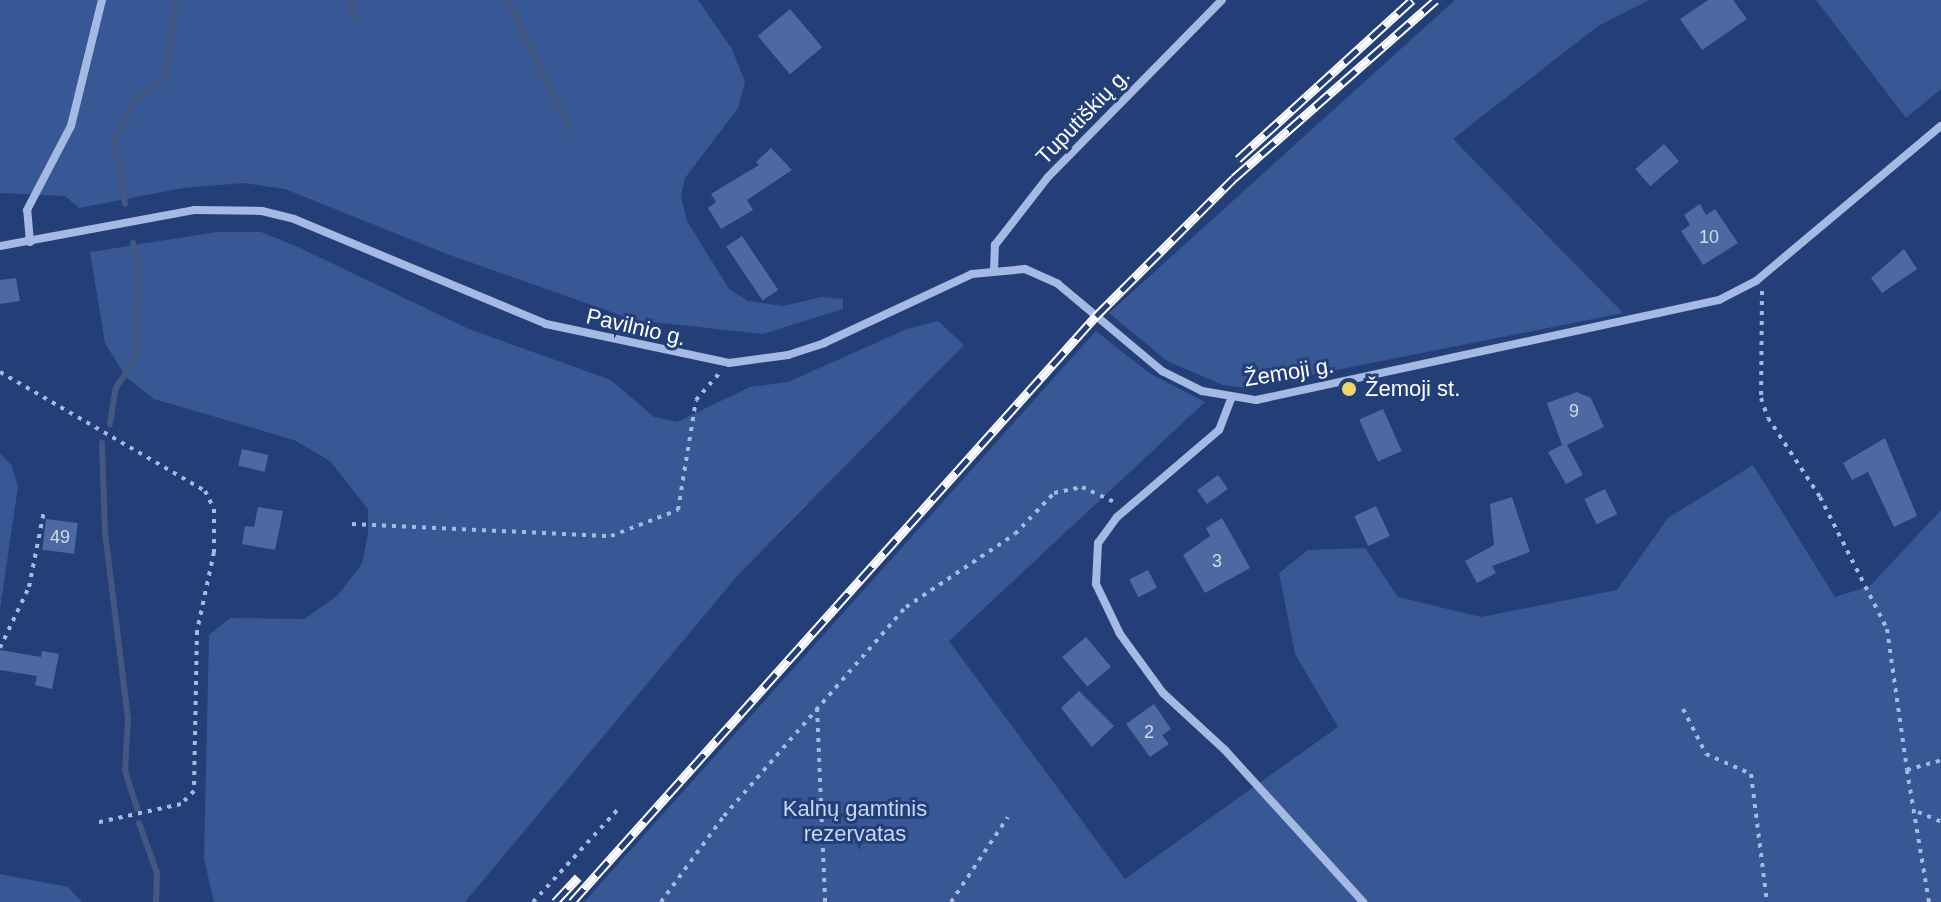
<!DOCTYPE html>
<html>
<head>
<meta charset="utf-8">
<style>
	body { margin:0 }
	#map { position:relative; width:1941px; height:902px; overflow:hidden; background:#243f77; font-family:Arial,sans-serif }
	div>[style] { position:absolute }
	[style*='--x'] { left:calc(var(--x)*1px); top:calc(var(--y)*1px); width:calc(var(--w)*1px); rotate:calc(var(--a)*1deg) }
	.green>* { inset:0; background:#375795 }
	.stream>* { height:6px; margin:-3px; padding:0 3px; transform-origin:3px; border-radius:3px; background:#435781 }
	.building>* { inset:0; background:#4c69a1; transform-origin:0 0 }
	.path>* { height:4px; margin-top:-2px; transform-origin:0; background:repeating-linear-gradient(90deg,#a5bae3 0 4px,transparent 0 10px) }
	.street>* { height:8px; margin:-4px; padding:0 4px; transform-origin:4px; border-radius:4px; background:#a5bae3 }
	.rail>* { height:9px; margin-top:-4.5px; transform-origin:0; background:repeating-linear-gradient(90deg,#243f77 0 18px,#fff 0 36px); box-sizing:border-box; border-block:2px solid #fff }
	.dots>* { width:22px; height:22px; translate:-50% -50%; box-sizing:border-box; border:4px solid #243f77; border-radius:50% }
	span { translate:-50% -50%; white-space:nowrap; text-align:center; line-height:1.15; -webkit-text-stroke:6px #243f77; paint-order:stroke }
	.number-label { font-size:18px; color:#d2dae8 }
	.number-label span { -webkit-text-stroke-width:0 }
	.street-label { font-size:22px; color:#fff }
	.poi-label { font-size:22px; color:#fff }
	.left { translate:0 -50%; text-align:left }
	.park-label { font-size:22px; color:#c7d6f3 }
</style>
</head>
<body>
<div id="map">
	<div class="green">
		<div style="clip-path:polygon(0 0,698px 0,732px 49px,745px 82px,738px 108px,685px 178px,681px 197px,687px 221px,729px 289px,748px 301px,783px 306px,821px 297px,843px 299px,843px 309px,763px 334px,634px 320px,447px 254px,285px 189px,244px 183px,183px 188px,79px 208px,65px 196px,0 193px)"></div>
		<div style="clip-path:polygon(1455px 0,1649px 0,1598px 26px,1453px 139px,1623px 313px,1246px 388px,1223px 385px,1167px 361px,1109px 313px)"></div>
		<div style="clip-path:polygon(1816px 0,1941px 0,1941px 89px,1906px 118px)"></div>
		<div style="clip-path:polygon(217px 232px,261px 232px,298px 247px,469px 329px,611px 380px,654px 417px,677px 422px,750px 387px,788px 382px,907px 329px,938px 321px,964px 345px,738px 575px,465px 902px,214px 902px,204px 859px,209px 635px,230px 618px,304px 619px,337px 596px,362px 564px,368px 533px,368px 509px,330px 461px,294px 440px,154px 399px,125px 376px,105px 343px,90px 252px)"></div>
		<div style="clip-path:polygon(1096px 331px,1149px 373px,1205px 402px,949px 641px,1125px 879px,1338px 727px,1295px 654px,1279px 573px,1308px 550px,1365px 548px,1398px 597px,1481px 617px,1617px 590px,1668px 518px,1753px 465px,1835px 597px,1870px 586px,1941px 510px,1941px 902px,584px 902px)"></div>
		<div style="clip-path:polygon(0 453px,12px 466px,18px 487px,0 609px)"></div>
		<div style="clip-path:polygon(0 874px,68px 887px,82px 902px,0 902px)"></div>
	</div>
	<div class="stream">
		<div style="--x:351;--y:0;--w:21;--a:82"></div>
		<div style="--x:507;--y:0;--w:144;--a:64"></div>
		<div style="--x:125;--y:204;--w:65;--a:-98.9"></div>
		<div style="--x:115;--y:140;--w:42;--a:-64.7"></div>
		<div style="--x:133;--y:102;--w:42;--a:-38.2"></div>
		<div style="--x:166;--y:76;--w:77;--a:-82.5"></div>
		<div style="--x:110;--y:424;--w:36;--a:-81"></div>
		<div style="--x:116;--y:388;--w:37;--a:-57"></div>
		<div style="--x:136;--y:357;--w:94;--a:-88.8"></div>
		<div style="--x:138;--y:263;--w:21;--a:-104"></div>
		<div style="--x:102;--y:443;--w:89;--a:88.1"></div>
		<div style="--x:105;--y:532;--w:187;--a:83"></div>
		<div style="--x:128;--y:718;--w:53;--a:93.2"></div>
		<div style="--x:125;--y:771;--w:40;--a:72"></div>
		<div style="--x:139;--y:823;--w:53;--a:70.2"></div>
		<div style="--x:157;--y:873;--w:29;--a:92"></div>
	</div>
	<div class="building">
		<div style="clip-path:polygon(1708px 0,1733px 0,1747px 19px,1702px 50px,1680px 19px)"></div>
		<div style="left:790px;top:9px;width:50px;height:42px;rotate:50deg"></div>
		<div style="left:1664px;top:144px;width:23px;height:38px;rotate:49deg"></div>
		<div style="clip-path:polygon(771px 148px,792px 170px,747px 200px,753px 210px,721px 229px,708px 208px,716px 202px,711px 194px,759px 165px,756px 162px)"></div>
		<div style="clip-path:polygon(1700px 204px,1706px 215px,1715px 209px,1738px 243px,1703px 265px,1681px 231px,1690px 225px,1684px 215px)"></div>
		<div style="left:742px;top:236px;width:65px;height:19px;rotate:56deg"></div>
		<div style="clip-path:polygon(1904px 249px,1917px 269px,1882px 293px,1871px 278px)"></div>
		<div style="clip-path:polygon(16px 278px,20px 301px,0 304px,0 280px)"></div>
		<div style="clip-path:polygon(1577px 392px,1591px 398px,1604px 427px,1567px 445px,1583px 475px,1566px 484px,1548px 452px,1562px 445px,1547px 403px)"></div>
		<div style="left:1383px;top:409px;width:46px;height:26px;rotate:66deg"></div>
		<div style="clip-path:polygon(1885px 438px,1917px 516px,1894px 527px,1868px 472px,1852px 480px,1843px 463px)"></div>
		<div style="left:242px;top:449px;width:27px;height:17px;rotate:13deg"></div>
		<div style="left:1218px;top:475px;width:17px;height:26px;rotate:54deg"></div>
		<div style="left:1605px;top:489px;width:28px;height:23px;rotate:64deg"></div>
		<div style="clip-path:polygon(1512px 497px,1530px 552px,1492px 566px,1496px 573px,1477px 583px,1465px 561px,1494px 545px,1490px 504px)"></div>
		<div style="left:1376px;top:506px;width:33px;height:24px;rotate:65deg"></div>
		<div style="clip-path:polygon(258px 507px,283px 511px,275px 550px,242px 544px,245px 526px,254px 527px)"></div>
		<div style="clip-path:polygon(1222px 518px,1250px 568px,1205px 593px,1183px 555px,1210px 536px,1206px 528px)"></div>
		<div style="left:46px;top:519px;width:32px;height:31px;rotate:7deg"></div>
		<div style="left:1148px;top:570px;width:20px;height:21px;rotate:63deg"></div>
		<div style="left:1086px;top:637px;width:39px;height:31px;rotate:50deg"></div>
		<div style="clip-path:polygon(0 650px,41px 657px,42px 651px,59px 654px,52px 689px,35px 685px,37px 676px,0 670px)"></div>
		<div style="clip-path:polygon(1079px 691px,1114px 726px,1092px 747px,1061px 708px)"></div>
		<div style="clip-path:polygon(1154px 704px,1171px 729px,1162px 735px,1169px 744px,1150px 757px,1126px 724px)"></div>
	</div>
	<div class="path">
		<div style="--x:1762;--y:291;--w:107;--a:90.5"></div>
		<div style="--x:1761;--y:398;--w:21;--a:71"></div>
		<div style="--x:1768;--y:418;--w:95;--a:56.6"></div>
		<div style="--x:1820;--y:497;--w:148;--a:63.1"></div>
		<div style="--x:1887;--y:629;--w:142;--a:81.9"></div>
		<div style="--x:0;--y:372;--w:237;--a:30.1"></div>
		<div style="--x:205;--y:491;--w:20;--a:63"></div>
		<div style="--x:214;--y:509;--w:43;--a:90"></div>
		<div style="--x:214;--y:552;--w:81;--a:102.1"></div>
		<div style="--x:197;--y:631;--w:160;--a:91.1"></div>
		<div style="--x:194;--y:791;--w:18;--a:135"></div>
		<div style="--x:181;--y:804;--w:88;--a:167.5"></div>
		<div style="--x:352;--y:524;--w:259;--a:2.7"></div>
		<div style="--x:611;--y:536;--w:72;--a:-21.2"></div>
		<div style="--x:678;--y:510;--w:111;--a:-80.7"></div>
		<div style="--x:696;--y:400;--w:35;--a:-49"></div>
		<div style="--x:0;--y:648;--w:68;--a:-64.6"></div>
		<div style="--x:29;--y:587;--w:77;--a:-78.8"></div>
		<div style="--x:817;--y:708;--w:194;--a:87.6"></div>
		<div style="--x:1683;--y:709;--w:51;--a:62.9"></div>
		<div style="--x:1706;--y:754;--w:49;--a:24"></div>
		<div style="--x:1751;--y:774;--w:129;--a:82.9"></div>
		<div style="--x:1918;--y:812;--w:25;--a:23"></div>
		<div style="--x:533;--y:902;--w:127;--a:-47.5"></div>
		<div style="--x:661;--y:902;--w:107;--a:-53.8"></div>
		<div style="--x:724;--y:816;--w:277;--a:-49"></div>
		<div style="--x:906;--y:607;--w:131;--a:-33.8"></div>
		<div style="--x:1015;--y:534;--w:57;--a:-46.4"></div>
		<div style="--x:1054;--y:493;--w:29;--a:-12"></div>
		<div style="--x:1082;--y:487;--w:35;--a:25"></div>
		<div style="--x:951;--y:902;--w:102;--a:-56.2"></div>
		<div style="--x:1929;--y:902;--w:134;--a:-99.5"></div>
		<div style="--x:1907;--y:770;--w:35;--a:-16"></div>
	</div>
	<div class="street">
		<div style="--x:30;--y:242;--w:32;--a:-95"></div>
		<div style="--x:27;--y:210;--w:95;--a:-62.4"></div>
		<div style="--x:71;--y:126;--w:130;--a:-76.2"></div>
		<div style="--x:0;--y:246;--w:197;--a:-10.5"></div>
		<div style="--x:194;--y:210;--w:68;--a:0.8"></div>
		<div style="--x:262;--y:211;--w:33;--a:14"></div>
		<div style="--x:294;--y:219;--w:273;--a:22.6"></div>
		<div style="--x:546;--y:324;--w:187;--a:12"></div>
		<div style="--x:729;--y:363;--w:60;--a:-7.7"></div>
		<div style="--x:788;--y:355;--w:38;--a:-18"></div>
		<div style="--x:824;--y:343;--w:163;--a:-25"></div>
		<div style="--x:972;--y:274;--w:53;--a:-5.4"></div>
		<div style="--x:1025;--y:269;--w:36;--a:24"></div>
		<div style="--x:1058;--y:284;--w:136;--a:39.9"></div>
		<div style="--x:1162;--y:371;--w:45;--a:26.6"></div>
		<div style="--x:1202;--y:391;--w:55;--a:9.5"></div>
		<div style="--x:1256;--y:400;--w:474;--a:-12.2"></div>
		<div style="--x:1719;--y:300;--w:42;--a:-27.2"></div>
		<div style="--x:1756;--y:281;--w:241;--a:-40"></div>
		<div style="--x:994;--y:271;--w:26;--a:-88"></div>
		<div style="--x:995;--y:245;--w:86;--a:-52.1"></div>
		<div style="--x:1048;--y:177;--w:248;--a:-45.5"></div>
		<div style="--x:1231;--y:399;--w:33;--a:111"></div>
		<div style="--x:1219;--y:430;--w:134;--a:139.5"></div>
		<div style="--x:1117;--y:517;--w:32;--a:126"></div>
		<div style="--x:1098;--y:543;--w:41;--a:92.8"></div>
		<div style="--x:1096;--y:584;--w:55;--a:64.4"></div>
		<div style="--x:1120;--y:634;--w:73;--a:53.9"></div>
		<div style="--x:1163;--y:693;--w:83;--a:42.6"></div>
		<div style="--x:1224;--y:749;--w:207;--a:47.7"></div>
	</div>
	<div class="rail">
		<div style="--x:1238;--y:159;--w:236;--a:-42.4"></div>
		<div style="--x:555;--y:902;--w:34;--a:-47"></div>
		<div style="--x:572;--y:902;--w:786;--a:-48.2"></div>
		<div style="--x:1096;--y:316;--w:195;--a:-45"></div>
		<div style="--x:1234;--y:178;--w:269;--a:-41.4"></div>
	</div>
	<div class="dots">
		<div style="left:1349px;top:389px;background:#edd669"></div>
	</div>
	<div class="number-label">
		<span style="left:1709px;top:237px">10</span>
		<span style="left:1574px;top:411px">9</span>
		<span style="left:60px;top:537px">49</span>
		<span style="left:1217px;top:561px">3</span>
		<span style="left:1149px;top:732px">2</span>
	</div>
	<div class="street-label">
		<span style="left:1083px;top:116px;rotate:-46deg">Tuputiškių g.</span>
		<span style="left:636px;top:327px;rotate:13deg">Pavilnio g.</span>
		<span style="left:1289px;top:372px;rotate:-9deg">Žemoji g.</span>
	</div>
	<div class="poi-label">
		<span class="left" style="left:1365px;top:389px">Žemoji st.</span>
	</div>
	<div class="park-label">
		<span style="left:855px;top:821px">Kalnų gamtinis<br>rezervatas</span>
	</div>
</div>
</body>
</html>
